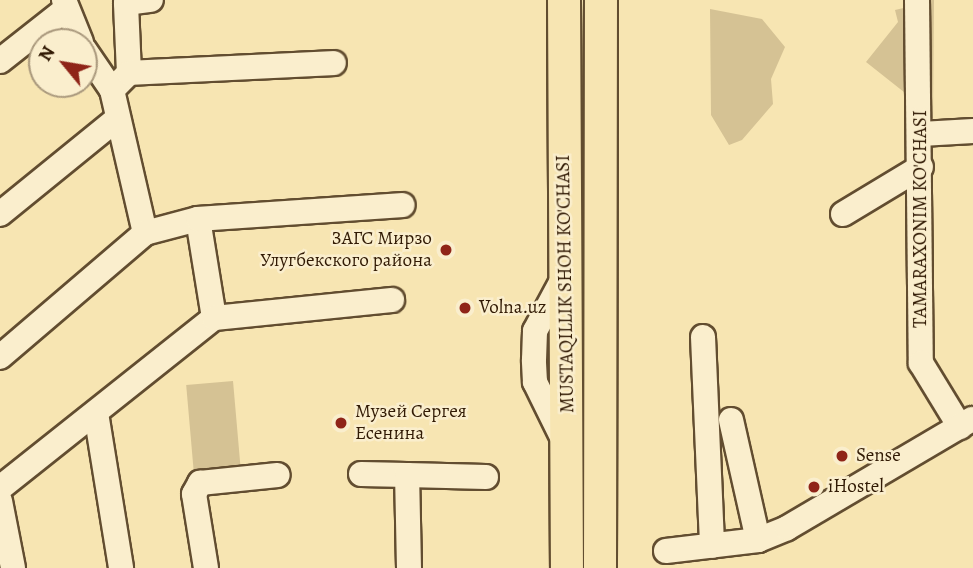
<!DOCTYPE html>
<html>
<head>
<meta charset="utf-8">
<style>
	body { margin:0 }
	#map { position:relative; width:973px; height:568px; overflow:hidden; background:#f7e5b2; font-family:Alegreya,serif }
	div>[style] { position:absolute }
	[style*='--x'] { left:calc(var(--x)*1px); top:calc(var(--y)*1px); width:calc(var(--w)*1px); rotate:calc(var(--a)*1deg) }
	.green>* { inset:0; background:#d5c294; transform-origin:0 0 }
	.roads { filter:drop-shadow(2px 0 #624d30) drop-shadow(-2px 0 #624d30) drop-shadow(0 2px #624d30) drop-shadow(0 -2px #624d30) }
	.minor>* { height:24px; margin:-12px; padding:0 12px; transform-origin:12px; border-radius:12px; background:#faeecd }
	.major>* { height:32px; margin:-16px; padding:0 16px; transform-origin:16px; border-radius:16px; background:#f7e5b2 }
	.dots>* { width:19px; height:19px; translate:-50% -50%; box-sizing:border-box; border:4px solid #faeecd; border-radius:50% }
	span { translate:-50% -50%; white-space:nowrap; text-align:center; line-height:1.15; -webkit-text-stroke:5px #faeecd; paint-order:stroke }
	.street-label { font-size:19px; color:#311a04 }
	.poi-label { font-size:19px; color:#311a04 }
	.right { translate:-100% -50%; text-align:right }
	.left { translate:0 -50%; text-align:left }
	.north { position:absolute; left:28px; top:28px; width:70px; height:70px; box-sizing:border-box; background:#faeecd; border:2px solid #aa997d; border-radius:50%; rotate:300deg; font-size:19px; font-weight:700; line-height:28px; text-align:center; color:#311a04 }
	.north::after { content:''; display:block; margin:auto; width:24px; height:32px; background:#8f2418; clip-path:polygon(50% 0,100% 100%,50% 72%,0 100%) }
</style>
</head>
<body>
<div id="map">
	<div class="green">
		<div style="clip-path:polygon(924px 0,934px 0,933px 118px,929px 118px)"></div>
		<div style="clip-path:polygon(912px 6px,914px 100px,866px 62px,898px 22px,895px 10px)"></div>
		<div style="clip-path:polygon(710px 9px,762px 19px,785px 47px,771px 79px,773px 104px,742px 140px,729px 145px,711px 115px)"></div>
		<div style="left:233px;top:381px;width:85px;height:47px;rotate:85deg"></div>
	</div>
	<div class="roads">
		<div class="minor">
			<div style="--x:64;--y:0;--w:45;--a:68"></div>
			<div style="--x:917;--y:0;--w:363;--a:89.4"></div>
			<div style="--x:921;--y:363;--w:75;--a:58.6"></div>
			<div style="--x:84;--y:49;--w:50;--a:55.7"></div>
			<div style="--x:112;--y:90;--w:147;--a:77"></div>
			<div style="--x:0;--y:61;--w:84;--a:-38.2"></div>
			<div style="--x:129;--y:73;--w:70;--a:-92.5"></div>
			<div style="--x:126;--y:3;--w:25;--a:-7"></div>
			<div style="--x:112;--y:90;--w:24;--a:-45"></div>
			<div style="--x:129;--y:73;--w:205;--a:-2.8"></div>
			<div style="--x:921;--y:134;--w:52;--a:-3.3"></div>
			<div style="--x:0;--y:214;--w:151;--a:-39.1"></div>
			<div style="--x:843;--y:214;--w:91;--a:-31.1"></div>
			<div style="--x:198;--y:219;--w:100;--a:80.8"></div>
			<div style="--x:703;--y:337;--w:209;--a:87.5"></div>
			<div style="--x:0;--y:357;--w:191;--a:-40.5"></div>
			<div style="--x:145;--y:233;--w:55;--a:-14.8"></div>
			<div style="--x:198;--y:219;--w:205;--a:-3.9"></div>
			<div style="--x:96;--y:413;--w:157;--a:80.8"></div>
			<div style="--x:731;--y:420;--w:123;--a:77.3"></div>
			<div style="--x:564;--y:441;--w:66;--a:-116.2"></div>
			<div style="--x:535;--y:382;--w:22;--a:-93"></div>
			<div style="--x:534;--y:360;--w:29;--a:-88"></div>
			<div style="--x:535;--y:331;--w:64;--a:-61.8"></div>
			<div style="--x:361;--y:474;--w:46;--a:1.2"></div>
			<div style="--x:0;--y:488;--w:273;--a:-38.5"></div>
			<div style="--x:214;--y:318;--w:179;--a:-5.8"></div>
			<div style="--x:0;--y:501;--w:68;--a:79"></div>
			<div style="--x:666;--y:551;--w:93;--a:-6.8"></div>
			<div style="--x:758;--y:540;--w:31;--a:-22"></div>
			<div style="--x:787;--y:528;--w:215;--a:-30.5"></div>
			<div style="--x:206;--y:568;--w:75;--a:-99.2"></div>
			<div style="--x:194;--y:494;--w:13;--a:-61"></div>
			<div style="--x:200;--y:483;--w:78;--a:-5.9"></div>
			<div style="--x:409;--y:568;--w:93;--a:-91.2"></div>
			<div style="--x:407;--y:475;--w:79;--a:1.5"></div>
		</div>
		<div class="major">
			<div style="--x:564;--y:0;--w:568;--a:89.7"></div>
			<div style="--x:600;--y:568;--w:568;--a:-89.9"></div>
		</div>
	</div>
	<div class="dots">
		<div style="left:446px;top:250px;background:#8f2418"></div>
		<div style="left:465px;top:308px;background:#8f2418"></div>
		<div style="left:341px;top:423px;background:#8f2418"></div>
		<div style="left:842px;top:456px;background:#8f2418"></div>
		<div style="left:814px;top:487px;background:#8f2418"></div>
	</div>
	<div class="street-label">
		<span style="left:921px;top:219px;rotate:-90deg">TAMARAXONIM KO'CHASI</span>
		<span style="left:566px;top:284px;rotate:-91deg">MUSTAQILLIK SHOH KO'CHASI</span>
	</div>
	<div class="poi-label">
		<span class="right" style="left:432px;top:250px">ЗАГС Мирзо<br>Улугбекского района</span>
		<span class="left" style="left:479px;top:308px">Volna.uz</span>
		<span class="left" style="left:355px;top:423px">Музей Сергея<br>Есенина</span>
		<span class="left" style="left:856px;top:456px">Sense</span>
		<span class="left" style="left:828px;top:487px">iHostel</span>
	</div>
	<div class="north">N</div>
</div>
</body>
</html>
